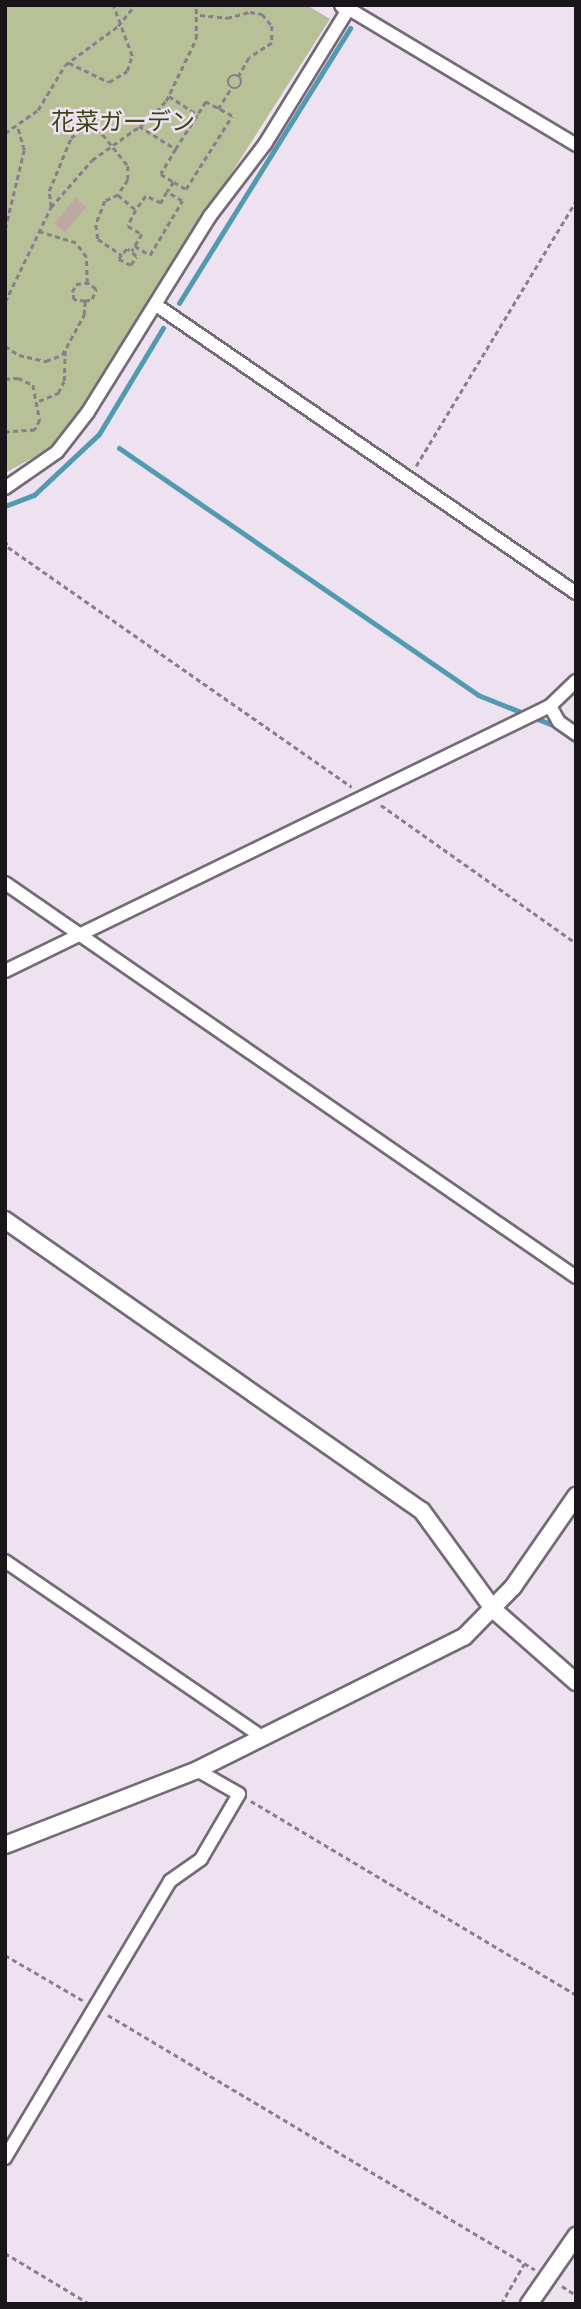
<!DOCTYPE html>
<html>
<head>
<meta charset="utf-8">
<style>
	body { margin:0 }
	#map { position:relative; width:581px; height:2309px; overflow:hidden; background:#eee2f1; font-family:"Nunito Sans","Noto Sans JP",sans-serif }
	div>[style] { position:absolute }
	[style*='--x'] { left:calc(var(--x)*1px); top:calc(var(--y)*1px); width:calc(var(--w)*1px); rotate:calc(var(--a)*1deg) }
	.green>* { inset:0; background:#b8c097 }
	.stream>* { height:5px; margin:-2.5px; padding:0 2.5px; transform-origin:2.5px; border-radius:2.5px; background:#529ab1 }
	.building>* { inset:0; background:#bca9a2; transform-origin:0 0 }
	.path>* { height:2.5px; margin-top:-1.25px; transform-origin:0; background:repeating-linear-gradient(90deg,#877f89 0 5px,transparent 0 8.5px) }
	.path>.ring { margin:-1.25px; padding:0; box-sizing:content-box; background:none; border:2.5px solid #877f89; border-radius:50% }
	.roads { filter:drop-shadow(2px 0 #756a77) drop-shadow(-2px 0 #756a77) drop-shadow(0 2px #756a77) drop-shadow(0 -2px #756a77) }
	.minor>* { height:12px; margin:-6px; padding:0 6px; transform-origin:6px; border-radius:6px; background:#fff }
	.tertiary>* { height:16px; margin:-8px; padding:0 8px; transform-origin:8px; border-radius:8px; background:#fff }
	span { translate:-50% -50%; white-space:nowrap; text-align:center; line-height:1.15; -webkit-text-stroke:5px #eee2f1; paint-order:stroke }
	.park-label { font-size:24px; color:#3d4317 }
	.frame { position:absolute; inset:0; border:7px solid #19151a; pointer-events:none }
</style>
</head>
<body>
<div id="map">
	<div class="green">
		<div style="clip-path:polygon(5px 5px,307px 5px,330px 19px,58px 444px,5px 473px)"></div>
	</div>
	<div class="stream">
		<div style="--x:179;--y:303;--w:324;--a:-58.1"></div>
		<div style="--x:119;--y:448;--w:436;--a:34.5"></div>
		<div style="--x:478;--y:695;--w:81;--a:21.8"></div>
		<div style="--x:553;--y:725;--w:29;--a:36"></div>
		<div style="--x:5;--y:506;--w:31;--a:-21"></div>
		<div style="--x:34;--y:495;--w:89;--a:-43.2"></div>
		<div style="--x:99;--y:434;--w:124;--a:-58.9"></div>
	</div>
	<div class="building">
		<div style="left:75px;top:198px;width:14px;height:33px;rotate:39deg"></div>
	</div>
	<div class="path">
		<div style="--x:200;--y:15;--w:27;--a:6"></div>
		<div style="--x:227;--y:18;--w:24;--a:-15"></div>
		<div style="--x:250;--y:12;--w:12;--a:9"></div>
		<div style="--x:262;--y:14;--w:16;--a:50"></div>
		<div style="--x:272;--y:26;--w:17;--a:90"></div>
		<div style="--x:272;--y:43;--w:27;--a:147"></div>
		<div style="--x:249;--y:58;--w:21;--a:119"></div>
		<div style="--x:69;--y:63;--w:44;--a:25.4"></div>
		<div style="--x:109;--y:82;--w:21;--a:-31"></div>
		<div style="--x:127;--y:71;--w:16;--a:-72"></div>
		<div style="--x:132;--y:56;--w:54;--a:-110.4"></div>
		<div class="ring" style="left:228px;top:75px;width:11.5px;height:11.5px"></div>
		<div style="--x:169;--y:96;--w:35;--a:33"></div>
		<div style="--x:218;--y:109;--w:25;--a:-58"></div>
		<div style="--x:139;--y:126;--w:44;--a:31.9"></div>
		<div style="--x:176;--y:149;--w:29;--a:121"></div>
		<div style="--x:161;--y:174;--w:15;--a:32"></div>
		<div style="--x:174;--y:182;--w:12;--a:125"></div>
		<div style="--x:5;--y:133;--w:40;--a:-34.9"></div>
		<div style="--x:38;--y:110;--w:52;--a:-59"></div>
		<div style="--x:65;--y:65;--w:66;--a:-36.3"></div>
		<div style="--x:118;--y:26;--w:27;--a:-51"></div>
		<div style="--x:174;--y:182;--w:14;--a:30"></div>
		<div style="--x:186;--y:189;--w:86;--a:-57.8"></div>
		<div style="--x:232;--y:116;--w:30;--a:-152"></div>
		<div style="--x:206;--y:102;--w:56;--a:122.6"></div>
		<div style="--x:118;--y:195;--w:23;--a:40"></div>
		<div style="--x:136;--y:210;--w:18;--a:117"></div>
		<div style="--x:128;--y:226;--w:16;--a:30"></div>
		<div style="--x:142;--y:234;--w:20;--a:120"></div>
		<div style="--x:51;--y:207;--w:16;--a:-97"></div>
		<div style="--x:49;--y:191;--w:57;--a:-67.5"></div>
		<div style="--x:71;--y:138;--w:27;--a:-39"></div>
		<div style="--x:92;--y:121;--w:58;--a:51.3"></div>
		<div style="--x:128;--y:166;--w:14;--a:90"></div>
		<div style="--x:128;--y:180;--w:18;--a:124"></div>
		<div style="--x:118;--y:195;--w:14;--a:155"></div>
		<div style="--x:105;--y:201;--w:26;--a:111"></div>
		<div style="--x:96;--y:225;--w:14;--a:82"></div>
		<div style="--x:98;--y:239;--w:29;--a:34"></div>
		<div style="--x:122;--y:255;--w:5;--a:127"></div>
		<div style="--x:119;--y:259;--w:13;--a:27"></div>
		<div style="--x:131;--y:265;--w:10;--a:-61"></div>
		<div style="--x:136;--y:256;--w:11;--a:-142"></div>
		<div style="--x:127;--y:249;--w:8;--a:130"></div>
		<div style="--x:5;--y:229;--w:81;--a:-76.5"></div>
		<div style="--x:24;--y:150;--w:25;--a:-106"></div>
		<div style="--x:135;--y:246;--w:17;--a:31"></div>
		<div style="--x:150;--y:255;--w:63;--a:-59.3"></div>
		<div style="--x:182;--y:201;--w:17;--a:-149"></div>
		<div style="--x:167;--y:192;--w:13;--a:119"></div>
		<div style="--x:161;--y:203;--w:17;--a:-155"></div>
		<div style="--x:146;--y:196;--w:17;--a:126"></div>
		<div style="--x:85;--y:301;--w:11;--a:-175"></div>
		<div style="--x:74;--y:300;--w:8;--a:-104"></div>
		<div style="--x:72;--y:292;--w:9;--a:-63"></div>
		<div style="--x:76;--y:284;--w:11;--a:-5"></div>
		<div style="--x:5;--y:302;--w:106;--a:-64.2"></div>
		<div style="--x:51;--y:207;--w:62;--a:-48.9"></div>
		<div style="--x:92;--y:160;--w:72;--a:-35.4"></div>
		<div style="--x:151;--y:118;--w:23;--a:-49"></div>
		<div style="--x:166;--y:101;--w:69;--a:-64.2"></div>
		<div style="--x:196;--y:39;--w:34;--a:-90"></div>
		<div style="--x:5;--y:346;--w:17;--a:33"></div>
		<div style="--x:19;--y:355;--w:28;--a:13"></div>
		<div style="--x:46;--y:361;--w:17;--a:-21"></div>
		<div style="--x:62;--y:355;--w:46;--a:-61.2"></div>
		<div style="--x:84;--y:315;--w:14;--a:-86"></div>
		<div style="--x:85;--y:301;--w:7;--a:-16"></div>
		<div style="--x:92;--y:299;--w:11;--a:-68"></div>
		<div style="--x:96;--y:289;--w:11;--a:-146"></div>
		<div style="--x:87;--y:283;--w:26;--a:-92"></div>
		<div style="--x:86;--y:257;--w:17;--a:-126"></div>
		<div style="--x:76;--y:243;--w:38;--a:-163"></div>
		<div style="--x:5;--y:379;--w:13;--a:-4"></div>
		<div style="--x:18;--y:378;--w:17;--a:25"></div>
		<div style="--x:33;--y:385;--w:36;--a:79"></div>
		<div style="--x:40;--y:420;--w:11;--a:117"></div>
		<div style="--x:35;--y:430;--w:30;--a:176"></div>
		<div style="--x:39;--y:401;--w:21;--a:-23"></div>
		<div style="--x:58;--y:393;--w:13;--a:-63"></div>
		<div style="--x:64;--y:381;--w:31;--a:-88"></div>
		<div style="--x:416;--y:466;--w:310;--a:-58.9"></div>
		<div style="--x:5;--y:540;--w:8;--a:67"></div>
		<div style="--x:8;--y:547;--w:419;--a:34.9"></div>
		<div style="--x:381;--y:805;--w:239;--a:35.3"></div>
		<div style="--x:251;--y:1801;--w:378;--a:30.8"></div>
		<div style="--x:5;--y:1955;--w:91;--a:30.2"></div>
		<div style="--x:108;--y:2015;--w:497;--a:30.8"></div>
		<div style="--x:5;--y:2253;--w:99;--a:31"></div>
		<div style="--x:562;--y:2286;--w:17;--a:33"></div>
		<div style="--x:501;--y:2304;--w:46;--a:-60.1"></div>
	</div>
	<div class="roads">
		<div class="minor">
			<div style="--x:349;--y:9;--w:265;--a:30.9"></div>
			<div style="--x:156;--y:305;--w:509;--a:34.44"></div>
			<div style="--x:5;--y:488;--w:63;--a:-34.7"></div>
			<div style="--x:57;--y:452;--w:51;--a:-52.2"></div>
			<div style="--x:88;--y:412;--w:231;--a:-58.1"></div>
			<div style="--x:210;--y:216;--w:91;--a:-52.6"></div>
			<div style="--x:265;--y:144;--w:163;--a:-58.3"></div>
			<div style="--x:550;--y:706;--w:18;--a:61"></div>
			<div style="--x:559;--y:722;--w:21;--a:35"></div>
			<div style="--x:5;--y:883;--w:694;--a:34.61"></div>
			<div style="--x:5;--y:971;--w:606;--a:-25.93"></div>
			<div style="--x:550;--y:706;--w:36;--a:-44"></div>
			<div style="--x:5;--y:1561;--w:308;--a:34.4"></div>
			<div style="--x:5;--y:2158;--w:322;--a:-59.2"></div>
			<div style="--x:170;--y:1881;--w:38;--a:-35"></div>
			<div style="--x:201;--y:1859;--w:75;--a:-59.7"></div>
			<div style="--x:239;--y:1794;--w:48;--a:-150.3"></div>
		</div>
		<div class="tertiary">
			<div style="--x:343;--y:5;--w:7;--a:34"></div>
			<div style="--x:5;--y:1220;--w:508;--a:34.91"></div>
			<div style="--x:422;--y:1511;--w:122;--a:54"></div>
			<div style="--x:494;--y:1610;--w:109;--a:41.3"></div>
			<div style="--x:5;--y:1845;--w:206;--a:-21.3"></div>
			<div style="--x:197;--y:1770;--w:298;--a:-26.5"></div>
			<div style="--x:464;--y:1637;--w:70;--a:-45.6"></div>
			<div style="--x:513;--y:1587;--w:111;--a:-55.3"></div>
			<div style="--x:529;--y:2304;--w:83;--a:-55.3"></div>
		</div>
	</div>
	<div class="park-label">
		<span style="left:123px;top:123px">花菜ガーデン</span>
	</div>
	<div class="frame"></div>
</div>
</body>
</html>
